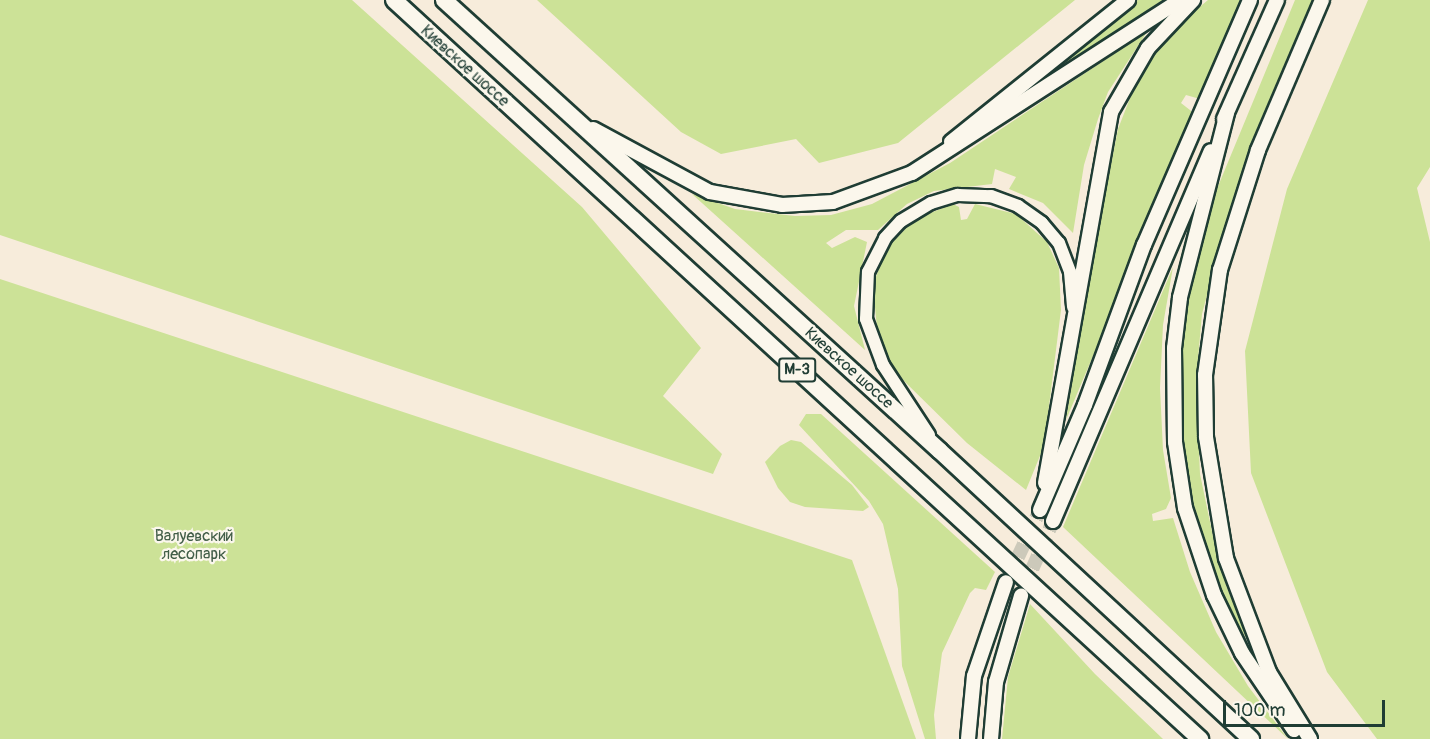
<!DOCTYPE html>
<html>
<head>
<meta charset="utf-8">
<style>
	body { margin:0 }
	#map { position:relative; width:1430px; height:739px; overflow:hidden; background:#f7ecdb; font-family:Pangolin,sans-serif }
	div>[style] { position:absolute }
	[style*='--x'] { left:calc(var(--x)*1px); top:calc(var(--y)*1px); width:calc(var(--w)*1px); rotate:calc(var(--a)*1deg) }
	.green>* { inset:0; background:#cce297 }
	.secondary-tunnel>* { height:14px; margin-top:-7px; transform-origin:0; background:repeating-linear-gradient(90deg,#ccc9ba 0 14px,transparent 0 21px) }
	.roads { filter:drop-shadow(2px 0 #1f3d34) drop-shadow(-2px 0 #1f3d34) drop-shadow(0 2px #1f3d34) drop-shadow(0 -2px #1f3d34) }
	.tertiary>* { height:12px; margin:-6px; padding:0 6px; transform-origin:6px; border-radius:6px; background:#fbf7ec }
	.secondary>* { height:14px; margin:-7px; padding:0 7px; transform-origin:7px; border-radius:7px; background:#fbf7ec }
	.trunk>* { height:16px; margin:-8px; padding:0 8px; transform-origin:8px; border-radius:8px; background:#fbf7ec }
	span { translate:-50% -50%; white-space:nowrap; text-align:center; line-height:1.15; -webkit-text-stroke:4.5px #fbf7ec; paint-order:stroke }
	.shield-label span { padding:2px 4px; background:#fbf7ec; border:2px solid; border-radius:4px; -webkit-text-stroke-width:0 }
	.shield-label { font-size:15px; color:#1f3d34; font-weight:700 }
	.street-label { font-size:16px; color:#1f3d34 }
	.park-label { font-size:16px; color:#425e48 }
	.scale { position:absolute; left:1223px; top:700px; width:162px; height:27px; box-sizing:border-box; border:3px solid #1f3d34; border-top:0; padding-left:8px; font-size:18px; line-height:21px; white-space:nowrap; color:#1f3d34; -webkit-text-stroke:4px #fbf7ec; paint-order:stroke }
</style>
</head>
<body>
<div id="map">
	<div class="green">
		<div style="clip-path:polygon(0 0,352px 0,582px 207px,701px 348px,663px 396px,722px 454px,713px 474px,0 235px)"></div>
		<div style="clip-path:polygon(537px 0,1075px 0,898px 143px,819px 163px,796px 139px,721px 154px,681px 132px)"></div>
		<div style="clip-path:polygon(1138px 0,1163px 0,1037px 84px,1103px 28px)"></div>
		<div style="clip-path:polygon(1208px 0,1242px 0,1200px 99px,1186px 95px,1181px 103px,1195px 114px,1066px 420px,1088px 280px,1118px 129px,1137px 80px,1151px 58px,1177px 26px)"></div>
		<div style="clip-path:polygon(1295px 0,1314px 0,1234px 195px,1202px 314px,1196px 381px,1200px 474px,1214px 541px,1227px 588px,1254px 651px,1226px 605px,1209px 563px,1189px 490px,1179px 416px,1181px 324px,1202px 225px)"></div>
		<div style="clip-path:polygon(1368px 0,1430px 0,1430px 167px,1417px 188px,1430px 242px,1430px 739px,1377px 739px,1327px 672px,1251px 473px,1245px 351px,1287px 189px)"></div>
		<div style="clip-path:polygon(1147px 32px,1108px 92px,1098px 119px,1084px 165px,1073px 233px,1043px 203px,1009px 189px,1016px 177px,995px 169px,992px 184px,934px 191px,907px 204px,878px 230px,846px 230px,826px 243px,832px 248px,855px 237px,867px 242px,854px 306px,865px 350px,692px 194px,735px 209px,795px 216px,831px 215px,872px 204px,950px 163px)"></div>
		<div style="clip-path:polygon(953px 204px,959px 207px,961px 220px,967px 219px,975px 204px,1016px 214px,1047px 242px,1059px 268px,1061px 310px,1044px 446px,1026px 490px,967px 443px,903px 380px,889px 361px,877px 329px,873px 285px,886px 249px,915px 219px)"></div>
		<div style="clip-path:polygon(1173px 267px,1163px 325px,1160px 388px,1163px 450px,1171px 498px,1166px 509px,1152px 514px,1153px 521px,1173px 518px,1190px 572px,1216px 632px,1248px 686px,1288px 739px,1063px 527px)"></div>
		<div style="clip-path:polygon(0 279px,852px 560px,916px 739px,0 739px)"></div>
		<div style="clip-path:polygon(806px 414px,821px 414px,995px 572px,986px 590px,975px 588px,970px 593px,942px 653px,934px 715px,936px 739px,925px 739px,902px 666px,898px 589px,883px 524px,869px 501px,799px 425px)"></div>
		<div style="clip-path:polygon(791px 440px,801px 442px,852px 485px,869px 507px,863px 511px,805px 507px,790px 502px,778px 488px,765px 462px,780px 446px)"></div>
		<div style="clip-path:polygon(1030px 604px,1095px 674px,1163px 739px,1002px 739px,1008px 677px)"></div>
	</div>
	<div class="secondary-tunnel">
		<div style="--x:1009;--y:576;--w:73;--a:-64.8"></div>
		<div style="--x:1024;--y:588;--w:73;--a:-66.6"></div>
	</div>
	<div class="roads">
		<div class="tertiary">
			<div style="--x:929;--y:435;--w:84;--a:-123.3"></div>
			<div style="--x:883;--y:365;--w:49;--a:-110.3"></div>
			<div style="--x:866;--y:319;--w:47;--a:-87.6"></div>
			<div style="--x:868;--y:272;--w:38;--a:-63"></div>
			<div style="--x:885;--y:238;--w:23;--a:-47"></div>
			<div style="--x:901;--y:221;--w:35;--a:-31"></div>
			<div style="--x:931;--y:203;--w:28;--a:-17"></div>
			<div style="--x:958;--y:195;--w:33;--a:2"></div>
			<div style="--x:991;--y:196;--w:29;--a:20"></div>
			<div style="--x:1018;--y:206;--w:29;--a:35"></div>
			<div style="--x:1042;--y:223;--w:26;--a:50"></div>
			<div style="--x:1059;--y:243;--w:31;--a:69"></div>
			<div style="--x:1070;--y:272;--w:35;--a:85"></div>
		</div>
		<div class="secondary">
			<div style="--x:1227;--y:113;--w:191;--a:104.3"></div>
			<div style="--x:1180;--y:298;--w:50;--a:96.8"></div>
			<div style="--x:1174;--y:348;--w:94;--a:89.4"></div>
			<div style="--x:1175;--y:442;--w:67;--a:81.4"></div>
			<div style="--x:1185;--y:508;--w:92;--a:71.6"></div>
			<div style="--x:1214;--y:595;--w:64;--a:64.2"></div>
			<div style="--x:1242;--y:653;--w:93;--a:56"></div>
			<div style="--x:1224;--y:119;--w:130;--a:-66"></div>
			<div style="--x:593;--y:129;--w:133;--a:28.3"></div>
			<div style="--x:710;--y:192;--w:73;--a:10.2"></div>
			<div style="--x:782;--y:205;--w:51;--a:-3.4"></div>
			<div style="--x:833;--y:202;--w:84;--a:-20.2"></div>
			<div style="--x:912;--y:173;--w:319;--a:-32.8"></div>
			<div style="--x:951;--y:142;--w:227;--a:-38.7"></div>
			<div style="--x:1045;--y:483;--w:377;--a:-79.9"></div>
			<div style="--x:1111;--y:112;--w:74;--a:-60"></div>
			<div style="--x:1148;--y:48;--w:66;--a:-46.8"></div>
			<div style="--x:1040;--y:510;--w:114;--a:-66.8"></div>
			<div style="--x:1085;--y:405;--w:171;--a:-69.8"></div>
			<div style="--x:1144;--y:245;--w:267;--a:-66.6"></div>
			<div style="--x:1053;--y:521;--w:402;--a:-66.9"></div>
			<div style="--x:968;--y:739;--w:63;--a:-84.6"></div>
			<div style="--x:974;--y:676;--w:99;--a:-71.2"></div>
			<div style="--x:991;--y:739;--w:57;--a:-85"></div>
			<div style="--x:996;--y:682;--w:90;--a:-73.8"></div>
			<div style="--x:1310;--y:739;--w:79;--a:-121.5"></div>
			<div style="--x:1269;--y:672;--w:122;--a:-110.7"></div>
			<div style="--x:1226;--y:558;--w:123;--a:-99.4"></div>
			<div style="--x:1206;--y:437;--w:62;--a:-90.9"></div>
			<div style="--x:1205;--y:375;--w:106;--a:-81.9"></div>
			<div style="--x:1220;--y:270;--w:126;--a:-72.4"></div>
			<div style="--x:1258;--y:150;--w:163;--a:-66.9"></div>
		</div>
		<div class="trunk">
			<div style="--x:394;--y:0;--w:1094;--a:42.52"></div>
			<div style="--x:444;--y:0;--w:670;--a:42.28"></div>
			<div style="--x:940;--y:451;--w:424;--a:42.8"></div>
		</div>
	</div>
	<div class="shield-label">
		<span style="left:797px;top:370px">М-3</span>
	</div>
	<div class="street-label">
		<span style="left:465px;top:66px;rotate:42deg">Киевское шоссе</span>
		<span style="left:849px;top:368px;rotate:42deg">Киевское шоссе</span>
	</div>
	<div class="park-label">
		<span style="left:194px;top:545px">Валуевский<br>лесопарк</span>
	</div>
	<div class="scale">100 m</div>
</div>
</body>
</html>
